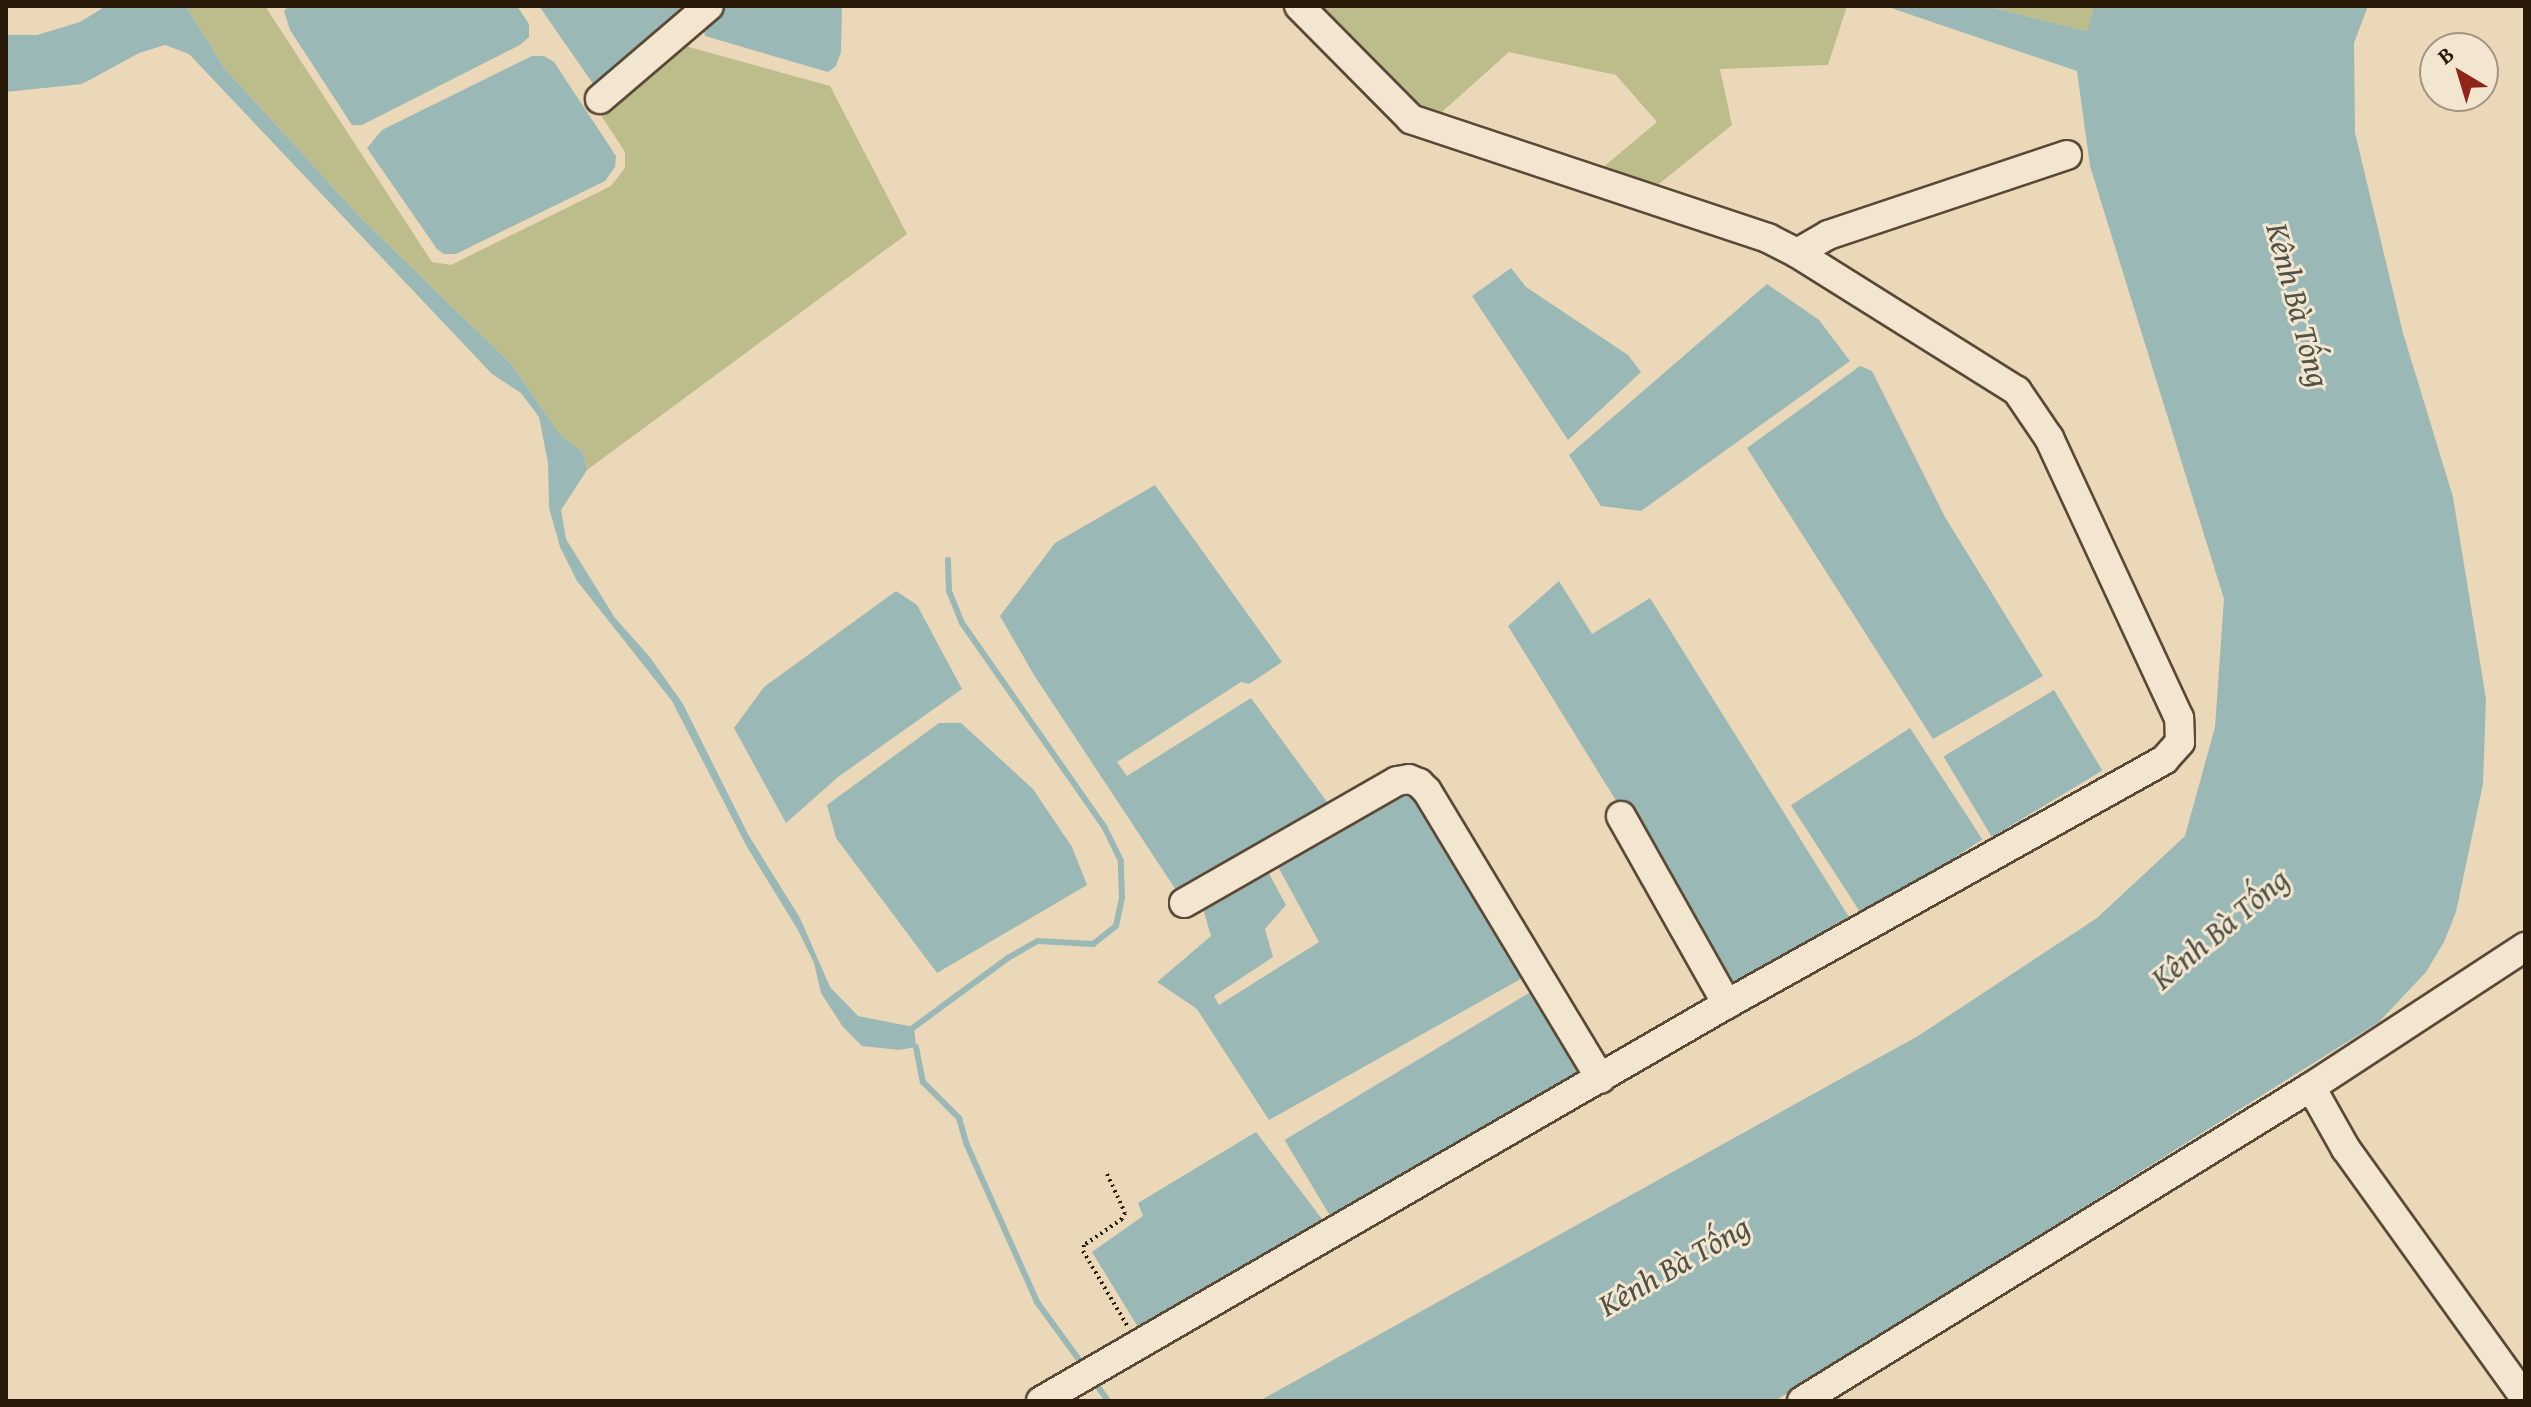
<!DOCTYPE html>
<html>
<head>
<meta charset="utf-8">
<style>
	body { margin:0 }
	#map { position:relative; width:2531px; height:1407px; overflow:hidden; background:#ebd8b8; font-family:"Gentium Book Plus",serif }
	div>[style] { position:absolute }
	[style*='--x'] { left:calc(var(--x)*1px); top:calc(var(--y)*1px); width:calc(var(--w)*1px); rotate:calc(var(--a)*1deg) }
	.green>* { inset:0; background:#bdbd8b }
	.water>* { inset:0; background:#9ab8b6; transform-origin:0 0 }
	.stream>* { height:6px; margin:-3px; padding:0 3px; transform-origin:3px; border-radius:3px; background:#9ab8b6 }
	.path>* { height:4px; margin-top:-2px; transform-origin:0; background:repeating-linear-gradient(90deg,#291909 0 2px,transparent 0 6px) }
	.roads { filter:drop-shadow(2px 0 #5a4935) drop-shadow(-2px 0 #5a4935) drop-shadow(0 2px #5a4935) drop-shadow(0 -2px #5a4935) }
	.minor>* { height:28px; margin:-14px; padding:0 14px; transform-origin:14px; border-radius:14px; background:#f2e6d1 }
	span { translate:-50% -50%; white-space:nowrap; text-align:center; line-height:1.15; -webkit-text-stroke:6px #f2e6d1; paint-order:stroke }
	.water-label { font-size:32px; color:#515146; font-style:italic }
	.frame { position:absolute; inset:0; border:8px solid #291909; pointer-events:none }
	.north { position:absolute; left:2419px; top:32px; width:80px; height:80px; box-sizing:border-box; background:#f2e6d1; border:2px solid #a29481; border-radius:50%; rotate:322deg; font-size:22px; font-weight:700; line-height:32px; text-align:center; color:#291909 }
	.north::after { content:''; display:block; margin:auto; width:28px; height:36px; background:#8f2418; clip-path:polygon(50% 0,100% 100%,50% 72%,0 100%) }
</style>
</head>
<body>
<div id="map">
	<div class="green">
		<div style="clip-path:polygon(186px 6px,265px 6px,432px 262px,451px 265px,611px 186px,625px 168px,625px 152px,600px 114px,682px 45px,830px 86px,907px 234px,587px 470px,583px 452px,561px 436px,512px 365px,362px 219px,225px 69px)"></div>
		<div style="clip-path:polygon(1309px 6px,1847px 6px,1828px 65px,1720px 69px,1732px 125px,1649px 192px,1595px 174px,1657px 122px,1616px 75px,1509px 52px,1433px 120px,1416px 112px)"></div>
		<div style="clip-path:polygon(1986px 6px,2094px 6px,2087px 31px)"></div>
	</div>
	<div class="water">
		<div style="clip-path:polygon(106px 6px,186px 6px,225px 69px,362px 219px,512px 365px,561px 436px,583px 452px,587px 470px,561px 510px,566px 539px,615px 618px,649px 656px,683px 704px,749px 836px,800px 918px,830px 987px,858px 1016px,914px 1027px,916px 1047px,899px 1050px,862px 1046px,843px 1027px,821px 993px,814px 963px,798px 930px,747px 847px,672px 701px,577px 581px,560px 547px,549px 508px,548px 463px,539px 417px,521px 393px,492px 374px,189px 54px,165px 45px,139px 53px,82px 84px,6px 92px,6px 35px,37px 35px,80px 22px)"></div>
		<div style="clip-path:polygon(289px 6px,517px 6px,529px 24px,529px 37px,520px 45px,362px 125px,352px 125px,290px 30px,284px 11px)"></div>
		<div style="clip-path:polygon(539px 6px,689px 6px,596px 88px)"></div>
		<div style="clip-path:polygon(720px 6px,842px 6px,841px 52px,836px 66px,828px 72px,705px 36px,703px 28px)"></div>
		<div style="clip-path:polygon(1885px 6px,1986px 6px,2087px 31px,2094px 6px,2368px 6px,2354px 43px,2355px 133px,2403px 333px,2453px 497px,2486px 699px,2483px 784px,2456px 912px,2444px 942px,2426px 972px,2379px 1022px,1775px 1401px,1259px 1401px,1918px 1036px,2097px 918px,2185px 836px,2215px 727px,2224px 599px,2090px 166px,2077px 71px)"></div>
		<div style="clip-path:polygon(532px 56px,544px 56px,554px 62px,616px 156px,615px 167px,605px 181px,456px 254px,444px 254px,437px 249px,367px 148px,382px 130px)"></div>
		<div style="clip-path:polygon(1511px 268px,1526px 287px,1628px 355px,1641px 372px,1568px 440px,1472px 296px)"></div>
		<div style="clip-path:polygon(1767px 284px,1819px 320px,1850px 361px,1641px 511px,1601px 506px,1569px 455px)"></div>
		<div style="clip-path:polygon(1860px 366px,1872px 371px,1945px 517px,2043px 676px,1933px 739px,1747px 448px)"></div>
		<div style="clip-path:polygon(1155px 485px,1282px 662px,1249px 684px,1241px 682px,1117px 762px,1127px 776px,1251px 698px,1333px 810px,1178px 893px,1034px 675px,1000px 616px,1055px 543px)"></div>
		<div style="clip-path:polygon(1559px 581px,1592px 634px,1650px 598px,1849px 917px,1730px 985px,1508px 626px)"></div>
		<div style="clip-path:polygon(896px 591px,917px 605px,962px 689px,838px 777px,786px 823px,734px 728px,764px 687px)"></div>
		<div style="left:2054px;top:690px;width:94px;height:129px;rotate:59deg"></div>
		<div style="clip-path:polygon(939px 723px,961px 723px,1033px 789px,1072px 847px,1087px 885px,937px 973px,836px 838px,827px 805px)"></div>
		<div style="left:1910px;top:728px;width:133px;height:142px;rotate:57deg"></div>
		<div style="clip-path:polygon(1406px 789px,1422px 796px,1526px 976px,1269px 1120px,1197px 1009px,1157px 982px,1211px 936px,1202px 905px,1266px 868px,1286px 905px,1265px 929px,1273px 957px,1214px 996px,1219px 1005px,1319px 942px,1276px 863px)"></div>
		<div style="left:1534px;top:990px;width:103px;height:291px;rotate:59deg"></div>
		<div style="clip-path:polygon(1256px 1132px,1325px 1223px,1141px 1332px,1092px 1252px,1143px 1216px,1138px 1203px)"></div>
	</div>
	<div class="stream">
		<div style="--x:914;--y:1027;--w:117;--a:-36.3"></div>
		<div style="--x:1008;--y:958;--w:34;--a:-30"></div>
		<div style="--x:1038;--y:941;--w:55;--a:3.1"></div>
		<div style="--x:1093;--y:944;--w:29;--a:-38"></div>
		<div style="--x:1116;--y:926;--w:29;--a:-78"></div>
		<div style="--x:1122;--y:898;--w:37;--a:-92"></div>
		<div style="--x:1121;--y:861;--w:37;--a:-116"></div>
		<div style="--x:1105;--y:828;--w:250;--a:-124.9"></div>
		<div style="--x:962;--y:623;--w:35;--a:-112"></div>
		<div style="--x:949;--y:591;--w:31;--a:-92"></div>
		<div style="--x:916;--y:1047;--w:36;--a:79"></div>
		<div style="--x:923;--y:1082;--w:51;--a:45"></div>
		<div style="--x:959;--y:1118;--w:26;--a:74"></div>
		<div style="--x:966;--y:1143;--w:174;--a:65.9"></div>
		<div style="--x:1037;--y:1302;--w:82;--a:54"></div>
		<div style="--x:1094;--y:1381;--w:24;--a:55"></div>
	</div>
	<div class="path">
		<div style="--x:1107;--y:1174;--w:43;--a:65.2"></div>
		<div style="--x:1125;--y:1213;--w:7;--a:117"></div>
		<div style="--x:1122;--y:1219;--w:46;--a:145.6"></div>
		<div style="--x:1084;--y:1245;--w:6;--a:99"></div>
		<div style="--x:1083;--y:1251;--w:88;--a:59.4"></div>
	</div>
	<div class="roads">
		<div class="minor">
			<div style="--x:600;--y:99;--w:143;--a:-40.5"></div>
			<div style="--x:1797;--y:253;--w:36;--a:-30"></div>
			<div style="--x:1828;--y:235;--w:252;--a:-18.5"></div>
			<div style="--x:1621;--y:816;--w:216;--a:60.6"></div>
			<div style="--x:1184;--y:903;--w:245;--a:-29.8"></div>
			<div style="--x:1397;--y:781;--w:12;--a:-9"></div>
			<div style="--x:1409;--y:779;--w:11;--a:22"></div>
			<div style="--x:1419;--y:783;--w:11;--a:45"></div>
			<div style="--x:1427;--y:791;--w:336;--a:58.9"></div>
			<div style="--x:2311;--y:1087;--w:71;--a:60.6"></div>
			<div style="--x:2346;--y:1149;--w:307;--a:54.3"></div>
			<div style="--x:1041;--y:1401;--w:793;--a:-30.06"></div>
			<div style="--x:1727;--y:1004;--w:501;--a:-29.18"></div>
			<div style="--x:2164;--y:760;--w:24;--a:-48"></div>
			<div style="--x:2180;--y:742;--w:24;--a:-92"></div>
			<div style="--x:2179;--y:718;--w:309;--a:-114.9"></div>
			<div style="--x:2049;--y:438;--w:57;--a:-124.2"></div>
			<div style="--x:2017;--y:391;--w:260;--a:-147.9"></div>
			<div style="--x:1797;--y:253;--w:33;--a:-153"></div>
			<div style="--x:1768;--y:238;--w:376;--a:-161.6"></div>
			<div style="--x:1411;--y:119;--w:159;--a:-134.7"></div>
			<div style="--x:1802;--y:1401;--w:598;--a:-31.67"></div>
			<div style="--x:2311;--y:1087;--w:256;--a:-33.2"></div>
		</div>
	</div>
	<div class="water-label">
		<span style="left:2298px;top:305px;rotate:75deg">Kênh Bà Tống</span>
		<span style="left:2220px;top:929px;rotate:-40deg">Kênh Bà Tống</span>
		<span style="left:1674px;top:1266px;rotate:-30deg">Kênh Bà Tống</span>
	</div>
	<div class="frame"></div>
	<div class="north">B</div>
</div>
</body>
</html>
